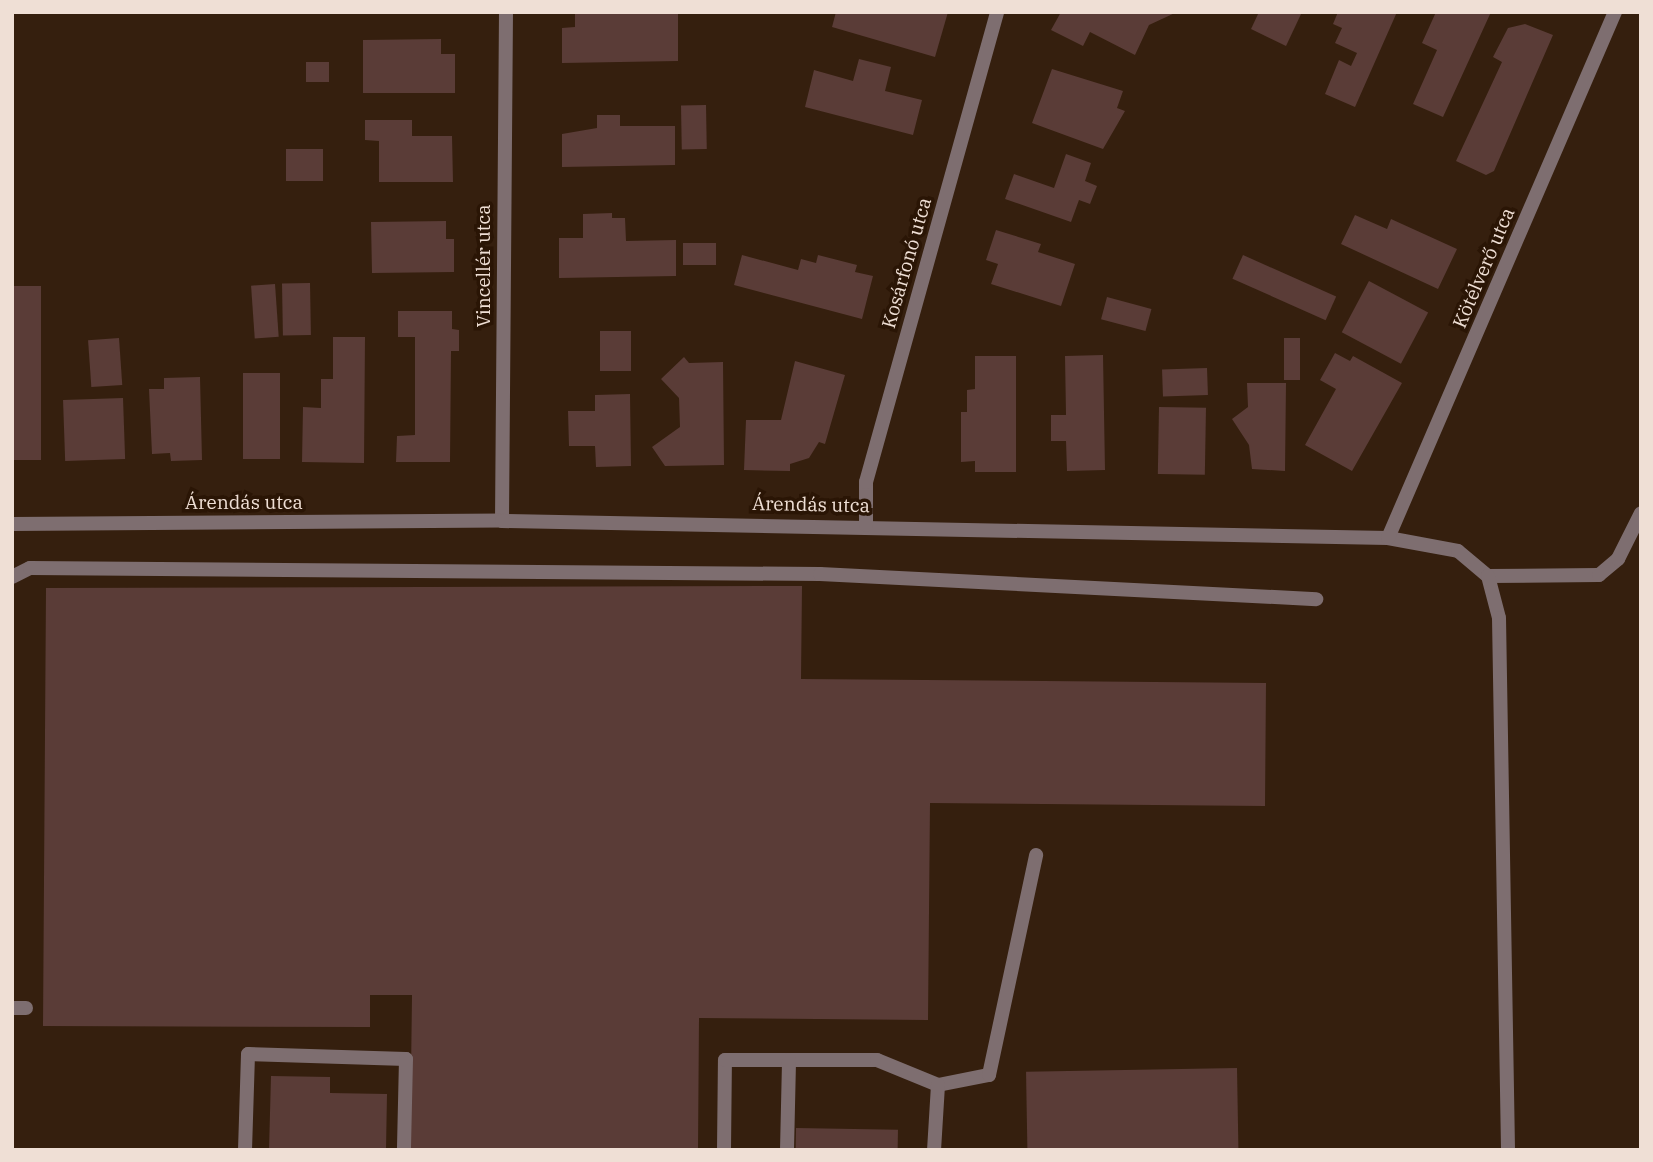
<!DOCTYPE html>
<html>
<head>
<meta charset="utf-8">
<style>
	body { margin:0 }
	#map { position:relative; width:1653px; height:1162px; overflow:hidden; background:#351f0e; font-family:"IBM Plex Serif",serif }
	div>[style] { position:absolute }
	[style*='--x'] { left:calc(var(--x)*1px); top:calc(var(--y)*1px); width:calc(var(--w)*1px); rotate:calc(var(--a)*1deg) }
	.building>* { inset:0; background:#5a3c37; transform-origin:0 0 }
	.lane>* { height:14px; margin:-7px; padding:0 7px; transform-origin:7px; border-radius:7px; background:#7e6e70 }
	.street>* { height:14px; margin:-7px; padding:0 7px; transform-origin:7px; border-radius:7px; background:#7e6e70 }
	span { translate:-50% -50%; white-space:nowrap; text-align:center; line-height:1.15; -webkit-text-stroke:7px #2a1505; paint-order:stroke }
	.street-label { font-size:19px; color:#efdfd5 }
	.frame { position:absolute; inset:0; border:14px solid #efdfd5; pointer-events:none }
</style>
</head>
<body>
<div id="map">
	<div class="building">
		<div style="clip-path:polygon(575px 12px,678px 12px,678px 61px,562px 63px,562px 28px,575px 27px)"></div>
		<div style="clip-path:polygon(836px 12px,948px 12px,935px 57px,832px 27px)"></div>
		<div style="clip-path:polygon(1061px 12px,1177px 12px,1149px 25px,1135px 55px,1090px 32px,1083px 46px,1051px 30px)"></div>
		<div style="clip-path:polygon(1259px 12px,1302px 12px,1286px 46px,1251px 29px)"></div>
		<div style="clip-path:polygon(1338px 12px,1397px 12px,1355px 107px,1325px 94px,1339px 60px,1351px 66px,1357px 53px,1335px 43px,1342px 28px,1333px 24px)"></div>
		<div style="clip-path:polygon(1436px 12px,1491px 12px,1443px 117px,1413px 104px,1437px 50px,1422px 43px)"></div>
		<div style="clip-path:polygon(1525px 24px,1553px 35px,1494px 171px,1486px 175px,1456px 161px,1502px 62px,1493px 57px,1508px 28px)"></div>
		<div style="clip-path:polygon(441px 39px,441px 54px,455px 54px,455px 93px,363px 93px,363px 40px)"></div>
		<div style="clip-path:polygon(859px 59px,891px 67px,885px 91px,922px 100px,913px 135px,805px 107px,814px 70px,853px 81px)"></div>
		<div style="left:329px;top:62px;width:20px;height:23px;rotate:90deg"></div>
		<div style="clip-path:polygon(1052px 69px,1123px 91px,1117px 108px,1125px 111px,1103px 149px,1032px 123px)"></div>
		<div style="left:706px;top:105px;width:44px;height:25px;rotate:89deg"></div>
		<div style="clip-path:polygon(597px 115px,620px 115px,620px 126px,675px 126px,675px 165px,562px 167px,562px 134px,597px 128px)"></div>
		<div style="clip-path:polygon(365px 120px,412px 120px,412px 136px,452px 136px,453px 182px,379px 182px,379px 141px,365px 140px)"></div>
		<div style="left:286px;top:149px;width:37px;height:32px"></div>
		<div style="clip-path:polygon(1066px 154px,1091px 163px,1085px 181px,1097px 186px,1090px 204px,1079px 200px,1071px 222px,1005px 199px,1014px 174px,1054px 188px)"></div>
		<div style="clip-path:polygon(612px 213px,612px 218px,625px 218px,626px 241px,676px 240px,676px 276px,559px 278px,559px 238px,583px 238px,583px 214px)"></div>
		<div style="clip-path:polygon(1355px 215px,1387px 229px,1391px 219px,1457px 249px,1438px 289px,1341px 244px)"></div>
		<div style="clip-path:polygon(446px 221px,446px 239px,454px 239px,454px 272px,372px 273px,371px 222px)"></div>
		<div style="clip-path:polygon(996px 230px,1041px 244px,1038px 252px,1075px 264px,1061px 306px,991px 284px,998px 264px,986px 260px)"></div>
		<div style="left:716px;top:243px;width:22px;height:33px;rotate:90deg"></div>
		<div style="clip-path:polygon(742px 255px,798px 270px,801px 259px,816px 263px,818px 255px,857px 265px,855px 272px,873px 276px,862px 319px,734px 285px)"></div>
		<div style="left:1243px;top:255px;width:102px;height:26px;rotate:24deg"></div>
		<div style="left:1369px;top:281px;width:67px;height:58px;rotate:28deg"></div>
		<div style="left:310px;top:283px;width:52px;height:28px;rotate:89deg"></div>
		<div style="left:275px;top:284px;width:53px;height:24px;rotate:86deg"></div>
		<div style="left:12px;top:286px;width:29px;height:174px"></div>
		<div style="left:1107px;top:297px;width:46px;height:23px;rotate:15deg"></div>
		<div style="clip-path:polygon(398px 311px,452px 311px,452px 329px,459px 330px,459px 351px,451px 351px,450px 462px,396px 462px,397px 436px,415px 435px,415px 337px,398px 337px)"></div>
		<div style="left:600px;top:331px;width:31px;height:40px"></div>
		<div style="clip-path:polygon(333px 337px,365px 337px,364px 463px,302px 462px,303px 407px,321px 408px,321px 379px,333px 379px)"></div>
		<div style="left:119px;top:338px;width:47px;height:31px;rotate:86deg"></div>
		<div style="left:1284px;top:338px;width:16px;height:42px"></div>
		<div style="clip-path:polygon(1335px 353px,1350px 361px,1353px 356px,1402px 383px,1352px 471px,1305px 445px,1336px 389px,1320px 380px)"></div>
		<div style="clip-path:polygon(1103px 355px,1105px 470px,1067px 471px,1066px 441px,1051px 441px,1051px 415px,1066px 415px,1065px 356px)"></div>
		<div style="clip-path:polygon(975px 356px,1016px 356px,1016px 472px,975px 472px,975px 461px,961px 462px,961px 412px,967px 412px,967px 390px,975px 389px)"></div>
		<div style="clip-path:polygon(684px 357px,689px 363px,723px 362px,724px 465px,665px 466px,652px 447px,680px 427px,679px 398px,661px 379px)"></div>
		<div style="clip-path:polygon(795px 361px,845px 375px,825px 444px,819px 442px,809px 458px,790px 464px,790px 471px,744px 470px,746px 420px,781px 420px)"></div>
		<div style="left:1207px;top:368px;width:27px;height:45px;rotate:88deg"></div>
		<div style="left:243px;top:373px;width:37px;height:86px"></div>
		<div style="clip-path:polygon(200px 377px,202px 460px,171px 461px,170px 453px,152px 454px,149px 389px,164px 389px,164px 378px)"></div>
		<div style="clip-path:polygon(1247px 383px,1286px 383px,1285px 471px,1252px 469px,1249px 445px,1232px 419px,1248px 407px)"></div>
		<div style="clip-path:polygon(630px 394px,631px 466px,596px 467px,595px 446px,569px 446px,568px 411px,595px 411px,595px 395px)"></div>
		<div style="left:123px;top:398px;width:61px;height:60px;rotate:88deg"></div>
		<div style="left:1159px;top:407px;width:47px;height:67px;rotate:1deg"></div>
		<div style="clip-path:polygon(802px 586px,801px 679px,1266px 683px,1265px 806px,930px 803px,928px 1020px,699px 1018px,698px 1150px,410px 1150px,412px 995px,370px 995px,370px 1027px,43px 1026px,46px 588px)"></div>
		<div style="left:1237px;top:1068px;width:82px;height:211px;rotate:89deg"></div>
		<div style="clip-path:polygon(271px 1076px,330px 1077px,330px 1093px,387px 1094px,386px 1150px,269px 1150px)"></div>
		<div style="left:796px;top:1128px;width:102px;height:22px;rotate:1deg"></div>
	</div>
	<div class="lane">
		<div style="--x:12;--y:577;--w:20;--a:-27"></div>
		<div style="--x:30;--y:568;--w:790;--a:0.44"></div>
		<div style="--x:820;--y:574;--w:497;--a:2.9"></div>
		<div style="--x:12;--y:1008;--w:14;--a:0"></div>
		<div style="--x:938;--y:1085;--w:52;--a:-11.1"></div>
		<div style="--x:989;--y:1075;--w:225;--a:-77.9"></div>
		<div style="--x:245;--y:1150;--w:96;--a:-88.2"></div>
		<div style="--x:248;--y:1054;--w:158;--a:1.8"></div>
		<div style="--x:406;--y:1059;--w:91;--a:91.3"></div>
		<div style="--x:724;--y:1150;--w:90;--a:-89.4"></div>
		<div style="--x:725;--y:1060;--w:152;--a:0"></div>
		<div style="--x:877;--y:1060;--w:66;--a:22.3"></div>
		<div style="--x:938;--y:1085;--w:65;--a:93.5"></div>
		<div style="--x:787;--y:1150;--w:90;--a:-88.7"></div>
	</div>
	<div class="street">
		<div style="--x:502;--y:521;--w:509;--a:-89.55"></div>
		<div style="--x:12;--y:524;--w:490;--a:-0.4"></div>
		<div style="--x:502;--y:521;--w:886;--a:1.1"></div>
		<div style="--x:1388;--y:538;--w:71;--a:10.5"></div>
		<div style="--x:1458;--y:551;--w:39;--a:40"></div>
		<div style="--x:1488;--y:576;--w:111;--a:-0.5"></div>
		<div style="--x:1599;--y:575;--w:25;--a:-40"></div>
		<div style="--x:1618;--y:559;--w:51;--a:-63.4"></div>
		<div style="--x:866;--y:525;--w:43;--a:-90"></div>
		<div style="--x:866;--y:482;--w:488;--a:-74.4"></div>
		<div style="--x:1388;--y:538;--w:573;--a:-66.66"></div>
		<div style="--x:1488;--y:576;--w:43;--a:75.3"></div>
		<div style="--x:1499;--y:618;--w:532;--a:89.03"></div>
	</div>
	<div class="street-label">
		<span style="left:907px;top:263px;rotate:-74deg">Kosárfonó utca</span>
		<span style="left:484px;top:266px;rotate:-90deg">Vincellér utca</span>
		<span style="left:1484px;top:268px;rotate:-67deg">Kötélverő utca</span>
		<span style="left:244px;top:503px">Árendás utca</span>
		<span style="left:811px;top:505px;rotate:1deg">Árendás utca</span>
	</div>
	<div class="frame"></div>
</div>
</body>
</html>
